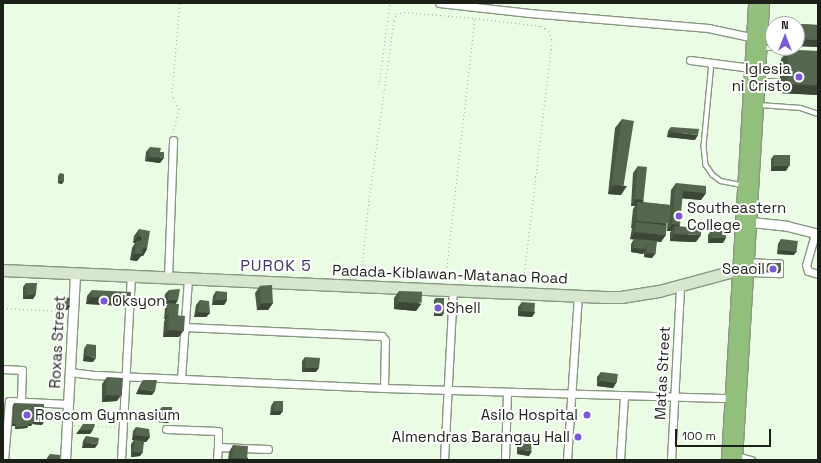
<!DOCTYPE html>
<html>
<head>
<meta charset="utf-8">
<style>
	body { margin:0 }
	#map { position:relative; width:821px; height:463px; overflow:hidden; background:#eafce3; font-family:"Space Grotesk",sans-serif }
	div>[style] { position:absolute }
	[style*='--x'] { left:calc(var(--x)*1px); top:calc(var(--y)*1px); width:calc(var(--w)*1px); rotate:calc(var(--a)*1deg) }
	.path>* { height:1px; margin-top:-0.5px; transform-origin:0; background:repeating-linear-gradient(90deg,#9caa97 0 1px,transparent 0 4px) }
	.roads { filter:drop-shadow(1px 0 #879781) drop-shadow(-1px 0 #879781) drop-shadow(0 1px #879781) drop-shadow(0 -1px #879781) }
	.service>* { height:3.5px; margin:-1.75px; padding:0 1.75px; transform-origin:1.75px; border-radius:1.75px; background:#fff }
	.minor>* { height:7px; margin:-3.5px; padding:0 3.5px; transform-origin:3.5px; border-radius:3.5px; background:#fff }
	.tertiary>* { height:9px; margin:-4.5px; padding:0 4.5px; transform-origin:4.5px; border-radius:4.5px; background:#fff }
	.secondary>* { height:11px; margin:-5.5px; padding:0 5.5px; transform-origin:5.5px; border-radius:5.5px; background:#d6e7ce }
	.trunk>* { height:12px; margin:-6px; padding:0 6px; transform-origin:6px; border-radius:6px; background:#92c07c }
	.wall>* { inset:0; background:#495843 }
	.shaded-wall>* { inset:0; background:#3c4737 }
	.building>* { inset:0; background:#55664e; transform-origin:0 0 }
	.dots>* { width:11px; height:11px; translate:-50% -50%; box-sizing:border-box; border:2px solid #fff; border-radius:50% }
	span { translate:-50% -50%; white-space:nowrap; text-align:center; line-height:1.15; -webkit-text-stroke:4px #fff; paint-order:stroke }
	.poi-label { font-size:15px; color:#1b2118 }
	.right { translate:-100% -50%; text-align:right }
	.left { translate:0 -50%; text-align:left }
	.street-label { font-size:15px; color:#1b2118 }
	.neighbourhood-label { font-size:16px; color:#41336f; letter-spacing:1px }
	.frame { position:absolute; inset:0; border:4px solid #1b2118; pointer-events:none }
	.north { position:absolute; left:765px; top:16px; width:40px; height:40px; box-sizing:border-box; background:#fff; border:1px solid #a4a6a3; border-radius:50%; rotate:0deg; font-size:11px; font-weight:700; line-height:16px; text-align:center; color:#1b2118 }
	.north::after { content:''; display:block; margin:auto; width:14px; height:18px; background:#795ad4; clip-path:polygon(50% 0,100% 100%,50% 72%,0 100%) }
	.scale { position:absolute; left:675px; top:429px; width:96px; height:18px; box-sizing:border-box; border:2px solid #1b2118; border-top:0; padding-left:5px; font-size:12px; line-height:14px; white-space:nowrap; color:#1b2118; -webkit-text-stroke:3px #fff; paint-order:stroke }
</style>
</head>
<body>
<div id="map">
	<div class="path">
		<div style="--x:379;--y:85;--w:83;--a:-82.4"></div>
		<div style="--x:173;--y:133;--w:25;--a:-76"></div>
		<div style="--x:179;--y:109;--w:15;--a:-118"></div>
		<div style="--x:172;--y:96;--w:4;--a:-90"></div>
		<div style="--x:172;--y:92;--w:89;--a:-84.9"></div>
		<div style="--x:362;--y:270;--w:84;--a:3.4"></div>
		<div style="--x:446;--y:275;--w:259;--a:-83.6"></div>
		<div style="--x:361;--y:277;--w:77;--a:-84.1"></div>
		<div style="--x:369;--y:200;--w:182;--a:-82.1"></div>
		<div style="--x:394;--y:20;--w:6;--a:-72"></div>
		<div style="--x:396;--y:14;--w:8;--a:-14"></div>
		<div style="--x:404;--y:12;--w:71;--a:4.8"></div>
		<div style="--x:475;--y:18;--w:66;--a:6.9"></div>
		<div style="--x:541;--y:26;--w:9;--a:32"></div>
		<div style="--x:549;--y:31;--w:10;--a:73"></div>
		<div style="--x:552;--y:41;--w:236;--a:96.8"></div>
		<div style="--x:524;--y:275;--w:78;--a:180"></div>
		<div style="--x:3;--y:308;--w:61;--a:2.8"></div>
		<div style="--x:74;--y:425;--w:9;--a:6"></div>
		<div style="--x:94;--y:426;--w:21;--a:3"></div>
	</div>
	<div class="roads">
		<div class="service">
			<div style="--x:764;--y:28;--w:9;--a:0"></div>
			<div style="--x:762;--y:48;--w:21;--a:0"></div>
			<div style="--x:783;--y:48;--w:10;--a:17"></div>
			<div style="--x:712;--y:63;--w:83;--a:95.5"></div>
			<div style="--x:704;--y:146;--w:19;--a:84"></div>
			<div style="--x:706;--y:165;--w:12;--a:55"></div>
			<div style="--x:713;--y:175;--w:10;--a:37"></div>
			<div style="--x:721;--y:181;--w:21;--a:11"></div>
			<div style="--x:760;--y:81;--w:24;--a:0"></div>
			<div style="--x:759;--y:105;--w:42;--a:4.1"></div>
			<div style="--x:801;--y:108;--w:18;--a:19"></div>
			<div style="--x:749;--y:274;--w:32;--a:2"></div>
			<div style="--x:781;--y:275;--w:12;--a:-90"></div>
			<div style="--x:781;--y:263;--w:32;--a:-178"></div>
			<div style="--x:764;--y:274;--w:11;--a:-85"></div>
		</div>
		<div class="minor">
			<div style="--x:439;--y:3;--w:91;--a:6.3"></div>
			<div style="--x:529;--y:13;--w:180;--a:4.8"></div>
			<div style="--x:708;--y:28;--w:48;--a:12"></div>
			<div style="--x:690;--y:60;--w:62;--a:7.5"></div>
			<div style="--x:815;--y:234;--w:32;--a:106"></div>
			<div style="--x:806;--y:265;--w:6;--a:72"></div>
			<div style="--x:808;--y:271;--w:10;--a:17"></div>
			<div style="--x:168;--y:278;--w:138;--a:-87.9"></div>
			<div style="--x:185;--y:327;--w:197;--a:2.6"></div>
			<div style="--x:382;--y:336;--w:5;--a:53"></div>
			<div style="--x:385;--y:340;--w:48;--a:91.2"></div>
			<div style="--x:3;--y:369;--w:19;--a:3"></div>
			<div style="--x:22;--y:370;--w:31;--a:92"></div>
			<div style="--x:70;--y:372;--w:26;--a:7"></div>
			<div style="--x:96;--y:375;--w:288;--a:2.6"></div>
			<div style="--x:384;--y:388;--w:347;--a:1.7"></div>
			<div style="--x:181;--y:379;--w:100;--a:-86"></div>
			<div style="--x:166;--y:429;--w:52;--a:2.2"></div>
			<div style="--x:218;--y:431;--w:16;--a:90"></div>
			<div style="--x:736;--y:456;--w:16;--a:15"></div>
			<div style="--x:4;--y:460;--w:59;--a:-85.2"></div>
			<div style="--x:9;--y:401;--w:59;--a:2.9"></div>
			<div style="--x:121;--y:460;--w:184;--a:-86.9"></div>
			<div style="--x:217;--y:460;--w:13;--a:-86"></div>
			<div style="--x:218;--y:447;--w:50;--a:2.3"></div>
			<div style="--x:444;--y:460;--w:171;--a:-87"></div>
			<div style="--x:505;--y:460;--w:67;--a:-88.3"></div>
			<div style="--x:567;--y:460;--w:165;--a:-86.2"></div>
			<div style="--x:620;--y:460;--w:63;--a:-86.4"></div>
			<div style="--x:671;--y:460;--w:173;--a:-87"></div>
		</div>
		<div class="tertiary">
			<div style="--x:751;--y:222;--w:36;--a:6"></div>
			<div style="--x:787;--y:226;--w:32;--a:14"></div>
			<div style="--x:65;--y:460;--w:186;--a:-86.9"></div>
		</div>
		<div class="secondary">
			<div style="--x:3;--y:270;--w:602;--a:2.57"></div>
			<div style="--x:604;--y:297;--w:17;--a:0"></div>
			<div style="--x:621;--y:297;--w:38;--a:-9"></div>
			<div style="--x:659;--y:291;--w:77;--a:-15.1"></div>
			<div style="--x:733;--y:271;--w:15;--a:-8"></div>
		</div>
		<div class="trunk">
			<div style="--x:728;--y:460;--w:458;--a:-86.6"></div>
			<div style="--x:736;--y:460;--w:458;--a:-86.6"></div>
		</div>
	</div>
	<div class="wall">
		<div style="clip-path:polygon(800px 24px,818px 25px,818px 47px,797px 46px,797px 29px)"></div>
		<div style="clip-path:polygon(788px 50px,818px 51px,818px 95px,779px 93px,781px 59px)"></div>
		<div style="clip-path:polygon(622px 119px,621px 195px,608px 194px,615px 128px)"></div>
		<div style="clip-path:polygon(671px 127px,695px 140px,667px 137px,668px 131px)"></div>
		<div style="clip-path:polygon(150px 147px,160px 152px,160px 163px,145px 161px,146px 152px)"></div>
		<div style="clip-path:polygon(774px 155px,786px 171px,771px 171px,771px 159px)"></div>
		<div style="clip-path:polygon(638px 166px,643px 202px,670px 205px,671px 190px,676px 183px,706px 193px,701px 200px,682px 198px,679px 226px,696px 242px,670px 241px,670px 233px,671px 231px,667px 231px,668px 216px,661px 242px,657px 241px,652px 258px,644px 257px,644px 252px,643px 254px,631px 252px,631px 244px,634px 239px,647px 242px,648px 240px,650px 241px,630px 239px,632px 228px,631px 228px,633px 209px,635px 206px,631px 206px,633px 173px)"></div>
		<div style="clip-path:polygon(60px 173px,62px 184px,58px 183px,58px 176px)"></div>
		<div style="clip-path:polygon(139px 229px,147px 249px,143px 256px,141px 256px,137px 261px,130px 260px,132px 248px,135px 243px,133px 243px,134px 236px)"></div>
		<div style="clip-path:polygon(711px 231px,723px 243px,708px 243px,708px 235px)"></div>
		<div style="clip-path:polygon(781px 239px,794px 255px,777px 254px,778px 244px)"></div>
		<div style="clip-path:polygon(768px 263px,781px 270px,779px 273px,767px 272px,767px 265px)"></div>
		<div style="clip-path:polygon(26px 283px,36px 294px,33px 299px,23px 299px,23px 287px)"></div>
		<div style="clip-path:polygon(260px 286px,273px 303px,268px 310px,257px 310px,255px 293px)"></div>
		<div style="clip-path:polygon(92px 290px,125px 306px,86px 304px,87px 296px)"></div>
		<div style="clip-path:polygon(169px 290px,176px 304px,178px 316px,179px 337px,163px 337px,164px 322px,165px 319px,164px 319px,165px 308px,168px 304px,164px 304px,165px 294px)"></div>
		<div style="clip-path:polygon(216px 291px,227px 300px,224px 305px,212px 305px,213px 296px)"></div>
		<div style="clip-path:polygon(399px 291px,421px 304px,416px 311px,394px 309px,394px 298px)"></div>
		<div style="clip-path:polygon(59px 297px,70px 306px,67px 310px,55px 310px,56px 302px)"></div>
		<div style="clip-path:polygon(436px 298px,443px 314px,442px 316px,434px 316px,434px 300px)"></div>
		<div style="clip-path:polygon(200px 300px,210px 313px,206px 317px,194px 317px,196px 305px)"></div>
		<div style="clip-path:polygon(522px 302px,535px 312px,532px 317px,518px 316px,518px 307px)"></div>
		<div style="clip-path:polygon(87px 344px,93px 362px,83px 361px,84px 349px)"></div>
		<div style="clip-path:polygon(305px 357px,316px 372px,302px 372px,302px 361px)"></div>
		<div style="clip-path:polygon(601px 372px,616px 383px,613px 388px,597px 386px,597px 377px)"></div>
		<div style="clip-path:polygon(107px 377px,117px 401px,102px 402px,102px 384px)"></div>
		<div style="clip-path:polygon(143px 380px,152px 395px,136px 394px,140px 385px)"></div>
		<div style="clip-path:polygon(274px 401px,280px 415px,270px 415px,271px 406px)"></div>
		<div style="clip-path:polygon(14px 403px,42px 425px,32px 424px,31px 426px,28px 426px,27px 428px,15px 429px,15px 426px,12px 426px,13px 405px)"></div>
		<div style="clip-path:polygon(162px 407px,172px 418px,168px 423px,158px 422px,159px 411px)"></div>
		<div style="clip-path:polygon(136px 427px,150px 437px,146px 442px,144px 442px,140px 456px,131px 457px,131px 444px,134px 440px,132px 440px,133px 431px)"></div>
		<div style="clip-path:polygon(86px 436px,95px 448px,82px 448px,83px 441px)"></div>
		<div style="clip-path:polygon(520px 442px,529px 456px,517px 454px,517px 447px)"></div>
		<div style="clip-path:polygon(233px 445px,248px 458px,247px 460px,228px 460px,229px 452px)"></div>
		<div style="clip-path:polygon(50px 454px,60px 460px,47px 460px,47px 458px)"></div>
	</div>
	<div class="shaded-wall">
		<div style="clip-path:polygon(799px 39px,818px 40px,818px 47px,797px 46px,797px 43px)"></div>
		<div style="clip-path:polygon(786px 84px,818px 86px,818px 95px,779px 93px)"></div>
		<div style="clip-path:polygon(671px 132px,698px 135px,695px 140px,667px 137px)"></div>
		<div style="clip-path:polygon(149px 157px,164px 158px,160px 163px,145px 161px)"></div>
		<div style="clip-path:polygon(774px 166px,789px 166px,786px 171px,771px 171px)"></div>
		<div style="clip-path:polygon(59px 181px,64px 181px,62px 184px,58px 183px)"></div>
		<div style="clip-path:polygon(614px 185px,627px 186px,621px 195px,608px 194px)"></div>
		<div style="clip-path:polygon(683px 191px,706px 193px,701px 200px,678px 198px)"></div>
		<div style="clip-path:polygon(636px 199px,644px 200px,640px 207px,638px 202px,635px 206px,631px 206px)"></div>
		<div style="clip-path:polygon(636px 221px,667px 224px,662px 231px,636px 222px,632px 228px,631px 228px)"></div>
		<div style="clip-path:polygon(672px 224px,680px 225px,676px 232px,675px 226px,671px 231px,667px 231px)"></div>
		<div style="clip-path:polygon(635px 232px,666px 235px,661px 242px,630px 239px)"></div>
		<div style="clip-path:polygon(674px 234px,701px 235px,696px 242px,670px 241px)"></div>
		<div style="clip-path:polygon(138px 236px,143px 237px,138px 243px,137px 241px,135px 243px,133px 243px)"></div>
		<div style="clip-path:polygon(711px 238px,726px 238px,723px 243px,708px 243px)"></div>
		<div style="clip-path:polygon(143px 248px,147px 249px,143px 256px,141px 256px,137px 261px,130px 260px,135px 254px)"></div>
		<div style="clip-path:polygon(634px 248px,646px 249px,643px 254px,631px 252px)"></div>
		<div style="clip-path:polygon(780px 250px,797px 251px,794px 255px,777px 254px)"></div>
		<div style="clip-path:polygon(647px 253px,656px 253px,652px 258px,644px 257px)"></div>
		<div style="clip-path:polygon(768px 270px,781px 270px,779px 273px,767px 272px)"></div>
		<div style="clip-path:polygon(36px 294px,33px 299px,23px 299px,27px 295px)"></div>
		<div style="clip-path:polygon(91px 297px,130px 299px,125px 306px,86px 304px)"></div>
		<div style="clip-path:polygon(168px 300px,178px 300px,175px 305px,168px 303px,168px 304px,164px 304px)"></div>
		<div style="clip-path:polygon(215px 300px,227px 300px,224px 305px,212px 305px)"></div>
		<div style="clip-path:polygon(399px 302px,421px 304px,416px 311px,394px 309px)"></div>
		<div style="clip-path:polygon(262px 303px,273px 303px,268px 310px,257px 310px)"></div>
		<div style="clip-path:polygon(59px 305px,70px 306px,67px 310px,55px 310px)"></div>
		<div style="clip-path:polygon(522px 311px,535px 312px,532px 317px,518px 316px)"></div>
		<div style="clip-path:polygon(198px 312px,210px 313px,206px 317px,194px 317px)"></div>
		<div style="clip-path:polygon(435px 314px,443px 314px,442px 316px,434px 316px)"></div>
		<div style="clip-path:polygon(168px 315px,179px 315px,175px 319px,169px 315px,165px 319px,164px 319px)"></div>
		<div style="clip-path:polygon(168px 330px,184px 330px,179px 337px,163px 337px)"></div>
		<div style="clip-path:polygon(86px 356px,96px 358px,93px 362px,83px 361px)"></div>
		<div style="clip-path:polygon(306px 368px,319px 368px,316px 372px,302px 372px)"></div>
		<div style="clip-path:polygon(600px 381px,616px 383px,613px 388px,597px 386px)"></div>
		<div style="clip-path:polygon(139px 390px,155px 391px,152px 395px,136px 394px)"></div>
		<div style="clip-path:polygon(122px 394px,117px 401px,102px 402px,106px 395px)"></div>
		<div style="clip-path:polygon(273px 411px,283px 411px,280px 415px,270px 415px)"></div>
		<div style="clip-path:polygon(161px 418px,172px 418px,168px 423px,158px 422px)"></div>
		<div style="clip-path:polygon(33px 422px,44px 422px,42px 425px,32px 424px,31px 426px,28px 426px,27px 428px,15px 429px,16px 427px)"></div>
		<div style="clip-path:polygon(14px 423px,16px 424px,15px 426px,12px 426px)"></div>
		<div style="clip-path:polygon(79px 430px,93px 430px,90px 434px,76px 434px)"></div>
		<div style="clip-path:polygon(135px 435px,150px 437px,146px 442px,132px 440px)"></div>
		<div style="clip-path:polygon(86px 443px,98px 444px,95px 448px,82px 448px)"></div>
		<div style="clip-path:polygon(520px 450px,532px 451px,529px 456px,517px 454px)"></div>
		<div style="clip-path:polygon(134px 452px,143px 452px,140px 456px,131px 457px)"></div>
		<div style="clip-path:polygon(233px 458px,248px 458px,247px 460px,231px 460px)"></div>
	</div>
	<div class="building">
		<div style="left:800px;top:24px;width:18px;height:15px;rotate:3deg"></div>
		<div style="left:788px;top:50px;width:30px;height:34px;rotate:2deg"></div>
		<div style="left:622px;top:119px;width:12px;height:66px;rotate:9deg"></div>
		<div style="clip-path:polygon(671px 127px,699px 129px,698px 135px,671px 132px)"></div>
		<div style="clip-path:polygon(150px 147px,161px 148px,160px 152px,164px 152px,164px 158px,149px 157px)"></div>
		<div style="left:774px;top:155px;width:16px;height:11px"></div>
		<div style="left:638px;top:166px;width:9px;height:33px;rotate:6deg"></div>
		<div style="clip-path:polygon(60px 173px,64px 174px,64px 181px,59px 181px)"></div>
		<div style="clip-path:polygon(676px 183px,706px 186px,706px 193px,683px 191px,680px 225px,672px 224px)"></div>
		<div style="left:638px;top:202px;width:33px;height:19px;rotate:5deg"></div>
		<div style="left:636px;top:222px;width:31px;height:10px;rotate:6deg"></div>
		<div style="clip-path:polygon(675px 226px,701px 228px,701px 235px,674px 234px)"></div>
		<div style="clip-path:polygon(139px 229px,150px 231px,147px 249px,143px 248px,142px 254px,135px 254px,137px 241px,142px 241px,143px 237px,138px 236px)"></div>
		<div style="left:711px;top:231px;width:15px;height:7px"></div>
		<div style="left:634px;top:239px;width:13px;height:9px;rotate:4deg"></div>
		<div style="left:781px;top:239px;width:17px;height:11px;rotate:7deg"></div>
		<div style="left:648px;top:240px;width:9px;height:13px;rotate:6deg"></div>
		<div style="left:768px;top:263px;width:13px;height:7px"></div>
		<div style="clip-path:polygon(26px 283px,37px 283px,36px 294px,27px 295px)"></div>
		<div style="left:272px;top:285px;width:18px;height:12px;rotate:87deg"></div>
		<div style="clip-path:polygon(180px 289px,178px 300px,168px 300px,169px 290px)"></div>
		<div style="left:92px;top:290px;width:39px;height:7px;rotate:3deg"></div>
		<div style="clip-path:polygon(216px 291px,227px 292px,227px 300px,215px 300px)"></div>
		<div style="left:399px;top:291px;width:23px;height:11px;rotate:2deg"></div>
		<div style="left:59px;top:297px;width:11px;height:8px;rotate:5deg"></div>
		<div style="left:436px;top:298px;width:8px;height:16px"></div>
		<div style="clip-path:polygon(200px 300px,209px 301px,210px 313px,198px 312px)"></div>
		<div style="left:522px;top:302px;width:13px;height:9px;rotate:4deg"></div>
		<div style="left:168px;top:303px;width:11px;height:12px;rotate:5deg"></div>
		<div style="left:169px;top:315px;width:16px;height:15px;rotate:4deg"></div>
		<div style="clip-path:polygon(87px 344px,96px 345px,96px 358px,86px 356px)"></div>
		<div style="clip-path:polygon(305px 357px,320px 358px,319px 368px,306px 368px)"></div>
		<div style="left:601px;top:372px;width:17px;height:9px;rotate:7deg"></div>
		<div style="left:107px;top:377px;width:16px;height:18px;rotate:4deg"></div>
		<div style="clip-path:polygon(143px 380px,157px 380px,155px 391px,139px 390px)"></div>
		<div style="left:274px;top:401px;width:9px;height:10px"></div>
		<div style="clip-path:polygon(14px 403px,44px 404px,44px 422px,33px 422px,33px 424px,28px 424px,28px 426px,16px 427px,16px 424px,14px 423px)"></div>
		<div style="left:162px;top:407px;width:10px;height:11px"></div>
		<div style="clip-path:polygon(83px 424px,95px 424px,93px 430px,79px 430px)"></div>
		<div style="clip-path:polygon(136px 427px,149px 429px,150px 437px,135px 435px)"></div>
		<div style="clip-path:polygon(86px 436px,99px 438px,98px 444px,86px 443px)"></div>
		<div style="left:135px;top:440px;width:9px;height:12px;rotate:6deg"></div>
		<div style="left:520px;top:442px;width:12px;height:8px;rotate:5deg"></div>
		<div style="left:233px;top:445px;width:15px;height:13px;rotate:4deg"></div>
		<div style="clip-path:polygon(50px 454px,60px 455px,60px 460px,49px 460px)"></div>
	</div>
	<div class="dots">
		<div style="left:799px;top:77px;background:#795ad4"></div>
		<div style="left:679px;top:216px;background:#795ad4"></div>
		<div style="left:773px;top:269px;background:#795ad4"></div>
		<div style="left:104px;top:301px;background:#795ad4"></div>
		<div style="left:438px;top:308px;background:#795ad4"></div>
		<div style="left:27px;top:415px;background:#795ad4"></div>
		<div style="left:587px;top:415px;background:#795ad4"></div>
		<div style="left:578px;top:437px;background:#795ad4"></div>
	</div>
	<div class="poi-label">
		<span class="right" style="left:791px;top:77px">Iglesia<br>ni Cristo</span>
		<span class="left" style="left:687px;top:216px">Southeastern<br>College</span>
		<span class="right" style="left:765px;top:269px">Seaoil</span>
		<span class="left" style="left:112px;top:301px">Oksyon</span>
		<span class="left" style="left:446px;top:308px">Shell</span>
		<span class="left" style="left:35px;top:415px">Roscom Gymnasium</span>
		<span class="right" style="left:578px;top:415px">Asilo Hospital</span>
		<span class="right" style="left:570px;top:437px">Almendras Barangay Hall</span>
	</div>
	<div class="street-label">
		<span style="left:450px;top:274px;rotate:2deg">Padada-Kiblawan-Matanao Road</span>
		<span style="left:57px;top:342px;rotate:-87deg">Roxas Street</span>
		<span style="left:662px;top:373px;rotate:-87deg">Matas Street</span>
	</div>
	<div class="neighbourhood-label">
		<span style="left:276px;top:266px">PUROK 5</span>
	</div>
	<div class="frame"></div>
	<div class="north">N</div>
	<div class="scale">100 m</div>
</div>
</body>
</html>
